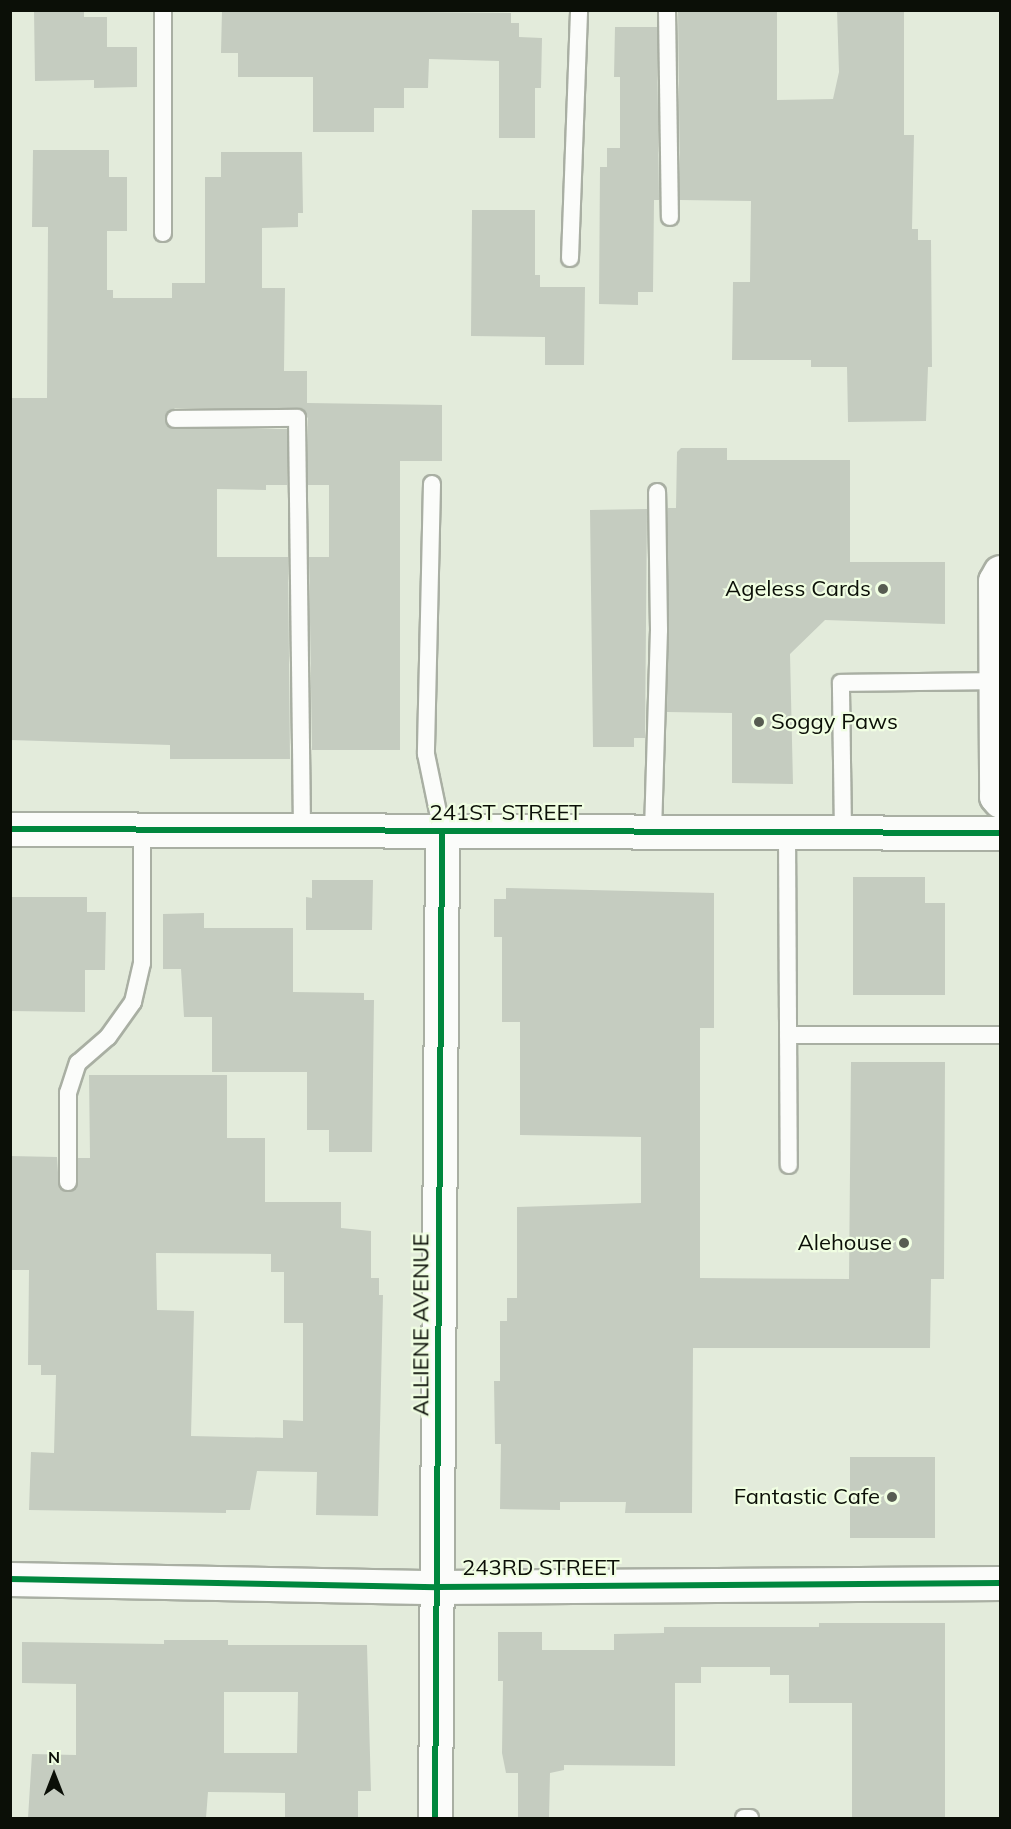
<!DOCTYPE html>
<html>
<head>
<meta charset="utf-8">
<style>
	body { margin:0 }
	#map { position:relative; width:1011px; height:1829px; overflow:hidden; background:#e3ebdb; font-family:Mulish,sans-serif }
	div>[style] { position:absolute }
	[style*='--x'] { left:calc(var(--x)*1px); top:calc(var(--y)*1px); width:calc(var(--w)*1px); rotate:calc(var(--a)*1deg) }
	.building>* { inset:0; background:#c5ccc0; transform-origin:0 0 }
	.roads { filter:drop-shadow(2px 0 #a9afa3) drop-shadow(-2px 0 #a9afa3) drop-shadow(0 2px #a9afa3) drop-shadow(0 -2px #a9afa3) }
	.service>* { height:16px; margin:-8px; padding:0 8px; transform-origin:8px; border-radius:8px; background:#fbfcfa }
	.minor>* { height:33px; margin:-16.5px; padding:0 16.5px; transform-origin:16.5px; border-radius:16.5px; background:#fbfcfa }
	.secondary>* { height:33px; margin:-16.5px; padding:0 16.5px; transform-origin:16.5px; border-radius:16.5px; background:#fbfcfa }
	.cycleway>* { height:6px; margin:-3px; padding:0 3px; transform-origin:3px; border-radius:3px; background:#00873e }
	.dots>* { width:16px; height:16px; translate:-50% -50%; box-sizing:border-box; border:3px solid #f0fee2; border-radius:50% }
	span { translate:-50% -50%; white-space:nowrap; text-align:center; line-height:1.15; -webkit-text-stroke:4.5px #f0fee2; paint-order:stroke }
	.poi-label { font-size:22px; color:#0b0f07 }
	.right { translate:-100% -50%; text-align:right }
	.left { translate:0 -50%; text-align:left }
	.street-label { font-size:22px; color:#0b0f07 }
	.frame { position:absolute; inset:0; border:12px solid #0b0f07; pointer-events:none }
	.north { position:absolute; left:24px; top:1745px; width:60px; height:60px; -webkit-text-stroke:4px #f0fee2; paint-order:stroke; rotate:0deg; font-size:16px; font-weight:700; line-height:24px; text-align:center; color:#0b0f07 }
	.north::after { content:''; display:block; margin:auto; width:21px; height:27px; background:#0b0f07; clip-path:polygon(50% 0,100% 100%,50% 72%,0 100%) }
</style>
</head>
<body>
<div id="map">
	<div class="building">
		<div style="clip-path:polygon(34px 10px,84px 10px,84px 17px,107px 17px,107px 47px,137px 47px,137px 87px,94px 88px,94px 80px,35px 81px)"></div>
		<div style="clip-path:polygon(222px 10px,511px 13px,511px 23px,519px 23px,519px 37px,542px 38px,541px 88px,535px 88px,535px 138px,499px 138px,499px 61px,429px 59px,428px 88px,404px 88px,404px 108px,374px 108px,374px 132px,313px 132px,313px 77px,238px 77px,238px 53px,221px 53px)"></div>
		<div style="clip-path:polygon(678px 10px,777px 10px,777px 100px,833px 99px,839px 72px,837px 10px,904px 10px,904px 135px,914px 135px,912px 229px,918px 229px,918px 240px,931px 240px,932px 367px,928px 367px,926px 421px,848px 422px,847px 367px,811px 367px,811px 360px,732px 360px,733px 282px,750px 282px,751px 201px,680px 200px)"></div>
		<div style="clip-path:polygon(615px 27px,657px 27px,659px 200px,654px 200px,653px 292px,638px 292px,638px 305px,599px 304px,600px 167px,607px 167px,607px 148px,620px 148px,620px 77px,614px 77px)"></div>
		<div style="clip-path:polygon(33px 150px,109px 150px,109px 177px,127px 177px,127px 231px,107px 231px,107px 290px,113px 290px,113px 298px,172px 298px,172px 283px,205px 283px,205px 177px,221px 177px,221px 152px,302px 152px,303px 213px,298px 213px,298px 227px,262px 228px,262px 288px,285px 288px,284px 371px,307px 371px,307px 403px,442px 405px,442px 461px,400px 461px,400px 750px,312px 750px,309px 557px,329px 557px,329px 485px,308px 485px,308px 418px,297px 408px,175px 408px,165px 418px,166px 425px,175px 429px,287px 429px,287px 485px,266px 485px,266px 490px,217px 489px,217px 557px,288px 557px,290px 759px,170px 759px,170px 745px,10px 740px,10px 398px,47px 398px,48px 227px,32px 227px)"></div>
		<div style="clip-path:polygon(472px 210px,535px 210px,535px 275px,540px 275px,540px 287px,585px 287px,584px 365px,545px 365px,545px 337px,471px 336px)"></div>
		<div style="clip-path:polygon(681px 448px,727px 448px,727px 460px,850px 460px,850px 562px,945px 562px,945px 624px,825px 620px,790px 654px,793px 784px,732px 783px,732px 713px,667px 712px,668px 508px,676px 508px,677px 452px)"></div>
		<div style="clip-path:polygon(647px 509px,645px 738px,634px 738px,634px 747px,593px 747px,590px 510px)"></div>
		<div style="clip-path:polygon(853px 877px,925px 877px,925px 903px,945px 903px,945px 995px,853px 995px)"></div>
		<div style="clip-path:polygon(312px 880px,373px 880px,372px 930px,306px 930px,306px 897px,312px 898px)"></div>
		<div style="clip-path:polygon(506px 888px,714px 893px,714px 1028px,700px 1028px,700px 1278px,849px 1279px,851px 1062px,945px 1062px,944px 1279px,931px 1279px,930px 1348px,693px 1348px,692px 1513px,625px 1513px,626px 1502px,560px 1502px,560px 1510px,500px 1509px,501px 1444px,495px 1444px,494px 1381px,500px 1381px,500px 1321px,507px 1321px,507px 1298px,517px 1298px,517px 1207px,641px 1203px,641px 1137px,520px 1135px,520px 1022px,502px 1022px,502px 937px,494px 937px,494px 899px,506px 899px)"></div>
		<div style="clip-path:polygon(10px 897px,87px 897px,87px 912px,106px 912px,105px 970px,85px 970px,85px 1012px,10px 1011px)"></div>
		<div style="clip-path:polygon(204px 913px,204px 928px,293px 928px,293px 992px,364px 993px,364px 1000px,374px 1000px,372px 1152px,329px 1152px,329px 1130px,307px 1130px,307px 1072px,212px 1072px,212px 1017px,184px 1017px,181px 969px,163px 969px,163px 914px)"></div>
		<div style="clip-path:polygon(evenodd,89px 1075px,227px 1075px,227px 1138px,265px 1138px,265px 1202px,341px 1202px,341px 1228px,371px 1231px,371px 1278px,379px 1278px,379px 1295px,383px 1295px,378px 1516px,316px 1515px,317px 1472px,257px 1471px,250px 1510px,226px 1510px,226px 1513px,29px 1510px,31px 1452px,54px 1453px,56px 1375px,41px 1375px,41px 1365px,28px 1365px,29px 1270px,10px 1270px,10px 1156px,57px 1157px,59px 1188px,67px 1192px,77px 1188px,78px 1158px,90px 1158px,89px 1075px,156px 1253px,271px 1254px,271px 1272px,284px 1272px,284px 1323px,303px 1323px,303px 1421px,283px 1420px,283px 1438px,191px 1436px,194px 1311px,157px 1310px,156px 1253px)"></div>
		<div style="left:850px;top:1457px;width:85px;height:81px"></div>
		<div style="clip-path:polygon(819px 1623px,945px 1623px,945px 1818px,852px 1818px,852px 1703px,789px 1703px,789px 1675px,770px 1675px,770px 1667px,701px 1667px,701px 1683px,675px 1683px,675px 1766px,564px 1765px,564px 1770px,550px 1773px,549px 1818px,518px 1818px,518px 1773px,506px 1773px,502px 1753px,503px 1681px,498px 1681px,498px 1632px,542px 1632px,542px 1650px,614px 1650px,614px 1634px,664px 1633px,664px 1627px,819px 1627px)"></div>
		<div style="clip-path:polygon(evenodd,164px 1640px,228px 1640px,228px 1645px,367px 1645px,371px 1791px,358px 1791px,358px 1818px,285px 1818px,285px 1793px,208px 1792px,206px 1818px,28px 1818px,32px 1754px,76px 1755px,76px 1684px,22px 1683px,22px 1642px,164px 1644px,164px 1640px,224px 1692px,298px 1692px,297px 1753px,224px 1753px,224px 1692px)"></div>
	</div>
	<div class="roads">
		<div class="service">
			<div style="--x:667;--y:10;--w:207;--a:89.2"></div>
			<div style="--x:163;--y:233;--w:223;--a:-90"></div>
			<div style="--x:570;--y:258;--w:248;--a:-87.9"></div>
			<div style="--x:175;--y:419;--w:122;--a:-0.5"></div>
			<div style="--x:297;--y:418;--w:412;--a:89.3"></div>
			<div style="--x:432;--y:484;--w:270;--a:91.3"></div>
			<div style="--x:426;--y:754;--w:79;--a:78.3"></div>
			<div style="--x:653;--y:832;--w:202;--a:-88.3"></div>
			<div style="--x:659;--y:630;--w:138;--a:-90.8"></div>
			<div style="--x:787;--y:833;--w:332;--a:89.7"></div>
			<div style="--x:843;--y:833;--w:150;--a:-90.8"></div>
			<div style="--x:841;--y:683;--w:155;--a:-0.7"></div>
			<div style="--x:788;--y:1035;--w:212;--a:0"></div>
			<div style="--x:68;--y:1182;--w:89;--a:-90"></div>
			<div style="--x:68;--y:1093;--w:32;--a:-72"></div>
			<div style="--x:78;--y:1063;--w:40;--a:-41"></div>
			<div style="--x:108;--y:1037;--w:43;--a:-54.5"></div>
			<div style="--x:133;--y:1002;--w:40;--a:-77"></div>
			<div style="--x:142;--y:963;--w:134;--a:-90"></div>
			<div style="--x:744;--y:1818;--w:6;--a:0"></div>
		</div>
		<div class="minor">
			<div style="--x:10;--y:829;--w:990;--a:0.23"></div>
			<div style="--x:10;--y:1579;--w:427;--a:1.1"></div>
			<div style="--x:437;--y:1587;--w:563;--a:-0.41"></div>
			<div style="--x:435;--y:1818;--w:987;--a:-89.59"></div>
		</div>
		<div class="secondary">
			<div style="--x:1000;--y:572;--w:10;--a:119"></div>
			<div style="--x:995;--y:581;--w:215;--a:89.7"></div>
			<div style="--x:996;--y:796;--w:6;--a:51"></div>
		</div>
	</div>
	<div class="cycleway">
		<div style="--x:10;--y:829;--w:990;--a:0.23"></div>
		<div style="--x:10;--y:1579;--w:427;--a:1.1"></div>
		<div style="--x:437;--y:1587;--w:563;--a:-0.41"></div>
		<div style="--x:435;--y:1818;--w:987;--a:-89.59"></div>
	</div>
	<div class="dots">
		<div style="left:883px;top:589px;background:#575c51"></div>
		<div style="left:759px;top:722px;background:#575c51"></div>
		<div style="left:904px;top:1243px;background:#575c51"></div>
		<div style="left:892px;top:1497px;background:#575c51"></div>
	</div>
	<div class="poi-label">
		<span class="right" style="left:871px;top:589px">Ageless Cards</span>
		<span class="left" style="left:771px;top:722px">Soggy Paws</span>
		<span class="right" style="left:892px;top:1243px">Alehouse</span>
		<span class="right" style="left:880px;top:1497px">Fantastic Cafe</span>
	</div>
	<div class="street-label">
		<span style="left:506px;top:813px">241ST STREET</span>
		<span style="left:421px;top:1325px;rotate:-90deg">ALLIENE AVENUE</span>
		<span style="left:541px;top:1568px">243RD STREET</span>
	</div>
	<div class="frame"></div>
	<div class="north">N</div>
</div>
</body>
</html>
